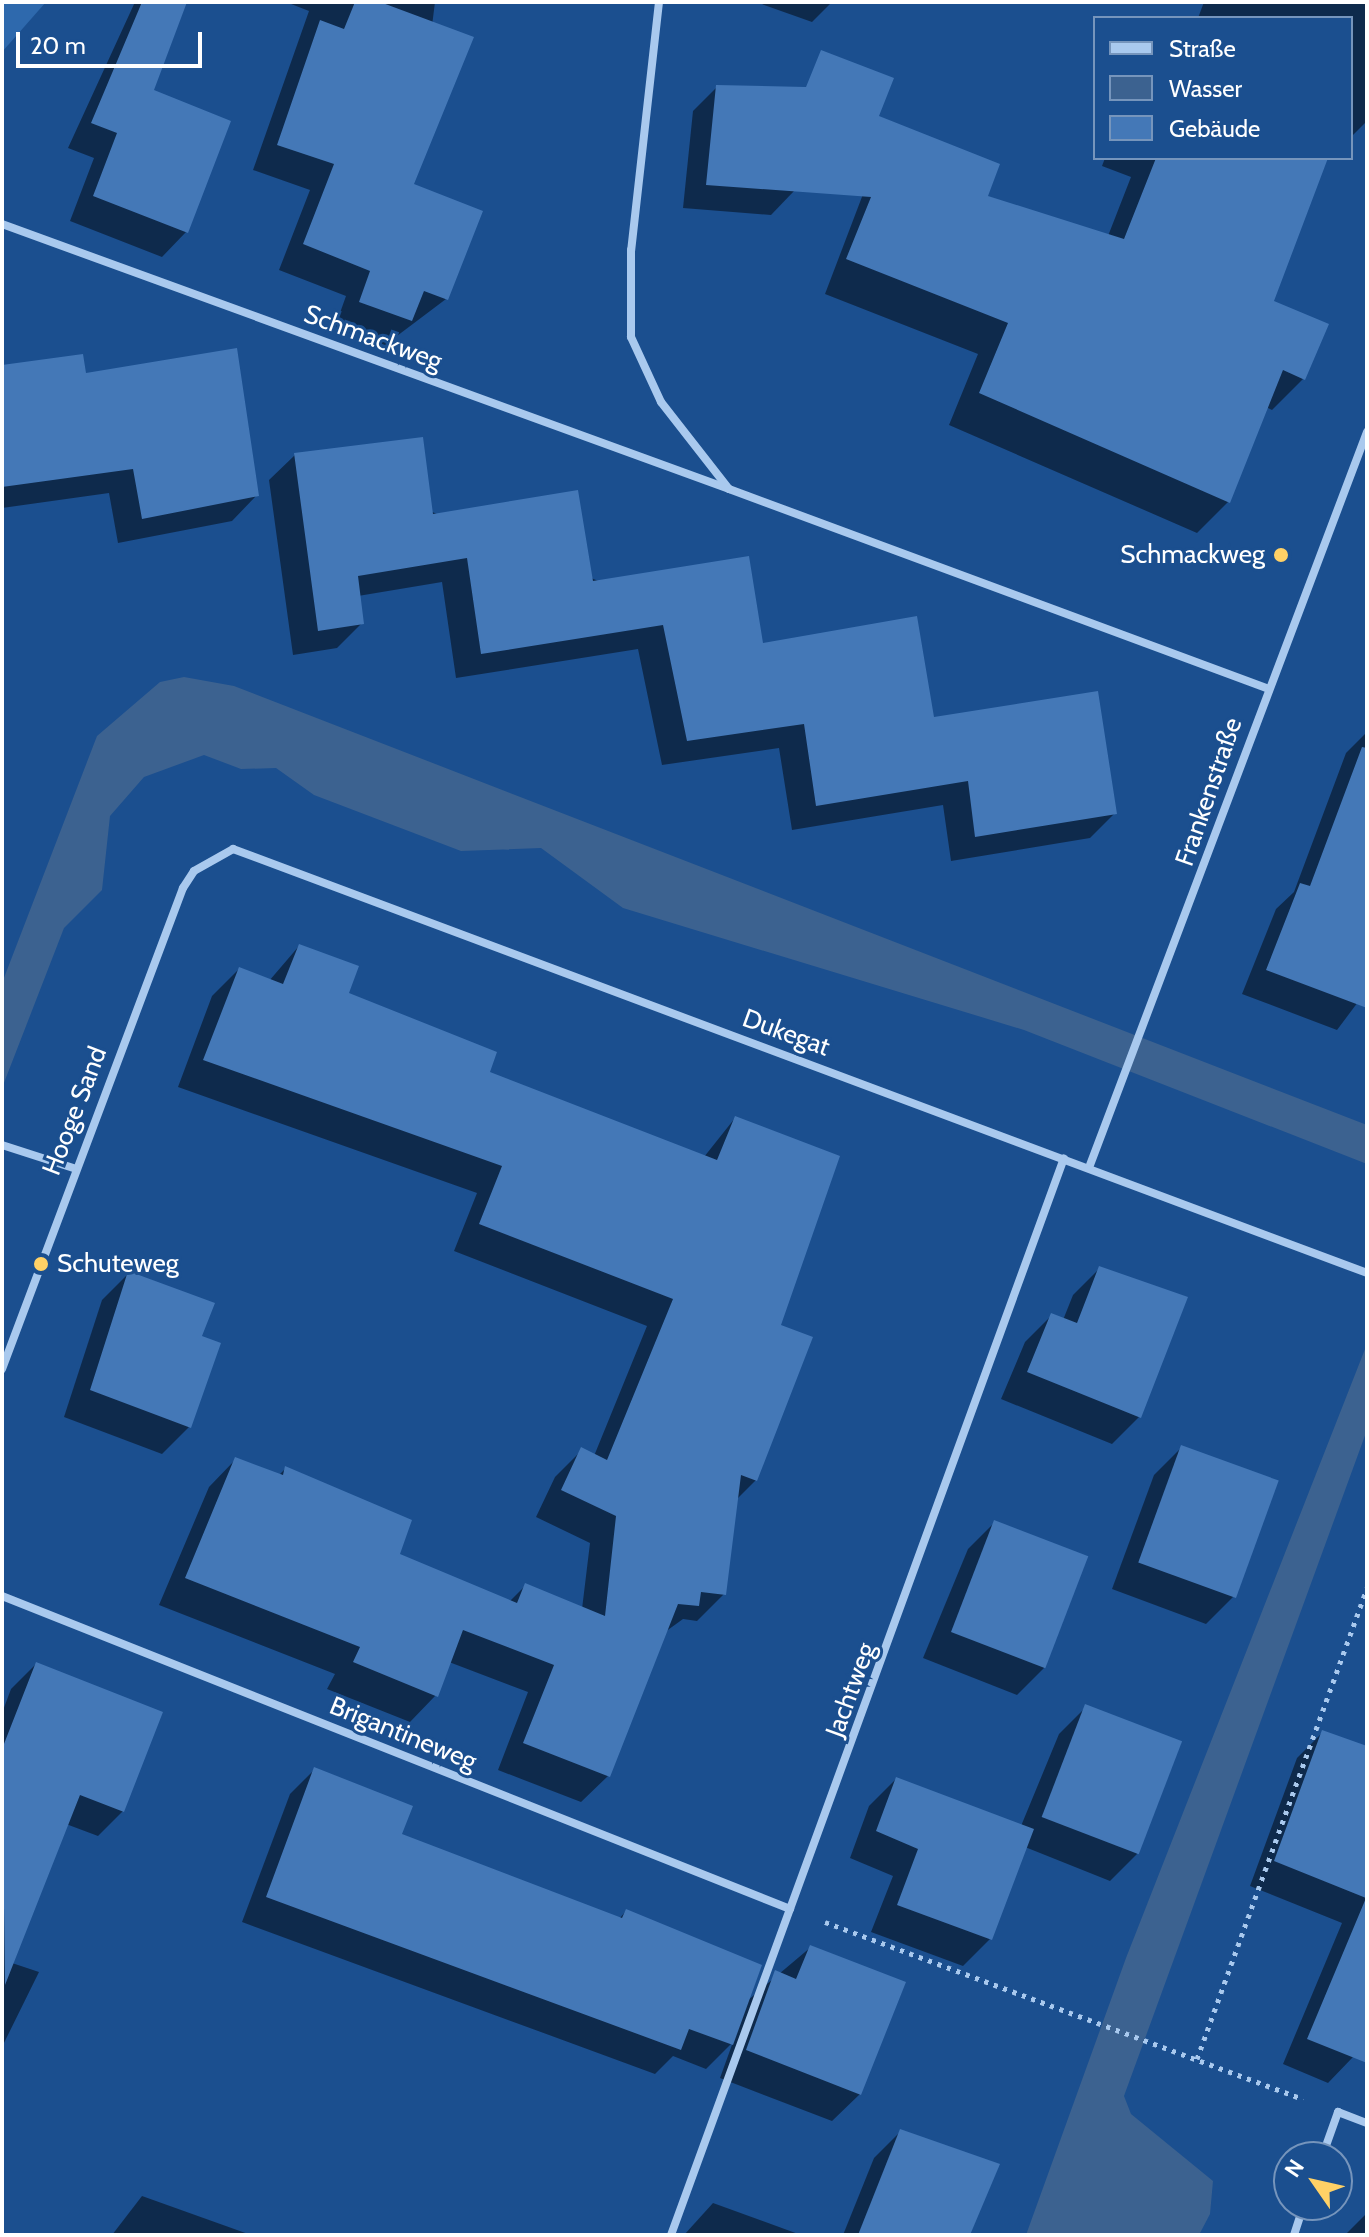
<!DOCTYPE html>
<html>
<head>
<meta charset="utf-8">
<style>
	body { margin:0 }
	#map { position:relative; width:1369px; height:2237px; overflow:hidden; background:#1b4f8f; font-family:Cabin,sans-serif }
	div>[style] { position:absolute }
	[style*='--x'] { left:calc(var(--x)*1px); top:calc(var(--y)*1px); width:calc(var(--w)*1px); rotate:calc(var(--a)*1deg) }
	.green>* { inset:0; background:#2e69ad }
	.water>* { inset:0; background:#3c6290 }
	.shadow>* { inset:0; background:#0007 }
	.building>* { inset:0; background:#4478b7; transform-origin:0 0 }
	.path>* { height:5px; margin-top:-2.5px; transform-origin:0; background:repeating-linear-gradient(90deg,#a9c9ee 0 4px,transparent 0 10px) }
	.minor>* { height:8px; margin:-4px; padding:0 4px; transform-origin:4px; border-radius:4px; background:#a9c9ee }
	.dots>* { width:22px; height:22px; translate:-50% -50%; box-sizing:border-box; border:4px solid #1b4f8f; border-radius:50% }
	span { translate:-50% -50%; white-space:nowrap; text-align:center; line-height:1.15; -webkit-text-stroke:6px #1b4f8f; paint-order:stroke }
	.street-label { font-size:26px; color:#fff }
	.poi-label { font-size:26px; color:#fff }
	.right { translate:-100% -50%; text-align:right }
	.left { translate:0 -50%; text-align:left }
	.frame { position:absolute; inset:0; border:4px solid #fff; pointer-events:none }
	.legend { position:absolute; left:1093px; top:16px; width:260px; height:144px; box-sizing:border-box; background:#1b4f8f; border:2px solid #7695bc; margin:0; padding:10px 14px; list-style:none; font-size:24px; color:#fff }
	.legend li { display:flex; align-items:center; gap:16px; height:40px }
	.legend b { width:40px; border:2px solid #7695bc }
	.north { position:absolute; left:1273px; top:2141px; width:80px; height:80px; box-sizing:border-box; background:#1b4f8f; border:2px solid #7695bc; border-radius:50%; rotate:304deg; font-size:22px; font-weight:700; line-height:32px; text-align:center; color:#fff }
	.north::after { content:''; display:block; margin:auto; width:28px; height:36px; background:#ffd166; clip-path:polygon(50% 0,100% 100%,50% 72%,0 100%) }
	.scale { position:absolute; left:16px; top:32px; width:186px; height:36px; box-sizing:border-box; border:4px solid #fff; border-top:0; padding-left:10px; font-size:24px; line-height:28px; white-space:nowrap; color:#fff; -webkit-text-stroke:6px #1b4f8f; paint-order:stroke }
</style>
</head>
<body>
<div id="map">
	<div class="green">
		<div style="clip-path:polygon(2px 2px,46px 2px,2px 52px)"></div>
	</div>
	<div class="water">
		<div style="clip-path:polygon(184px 677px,234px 686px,1367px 1125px,1367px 1164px,1024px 1030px,623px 908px,541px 848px,461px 851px,314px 795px,276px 768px,241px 769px,204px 755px,144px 777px,110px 816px,102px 890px,64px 928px,2px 1088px,2px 983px,97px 736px,160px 682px)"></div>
		<div style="clip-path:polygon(1367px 1344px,1367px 1430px,1124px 2096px,1131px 2114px,1213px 2181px,1210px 2214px,1199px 2235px,1026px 2235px,1126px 1958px)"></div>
	</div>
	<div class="shadow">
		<div style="clip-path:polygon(135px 2px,185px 2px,152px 91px,186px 232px,162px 257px,70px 221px,94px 158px,68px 148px)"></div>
		<div style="clip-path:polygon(286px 2px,435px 2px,412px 186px,446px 299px,385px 345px,335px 327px,346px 296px,279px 270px,310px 190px,253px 170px,309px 11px)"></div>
		<div style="clip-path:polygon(756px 2px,832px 2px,812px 22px)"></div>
		<div style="clip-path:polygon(1204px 2px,1367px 2px,1367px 121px,1351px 137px,1351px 18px,1198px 18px)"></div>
		<div style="clip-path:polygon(717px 87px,795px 190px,771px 215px,683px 208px,693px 111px)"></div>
		<div style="clip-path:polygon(1105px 158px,1325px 158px,1271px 302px,1303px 379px,1272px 410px,1266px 407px,1228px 502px,1197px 533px,949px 425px,978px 354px,825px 294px,876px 160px,1108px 236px,1131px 177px,1102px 166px)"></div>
		<div style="clip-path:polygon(2px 367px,84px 375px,257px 495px,232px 521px,118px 543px,109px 493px,2px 508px)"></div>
		<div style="clip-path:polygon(295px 455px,933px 720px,1115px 813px,1090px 838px,951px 861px,943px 805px,792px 830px,779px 748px,662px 765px,638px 649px,456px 678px,442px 582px,358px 596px,362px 623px,337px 648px,293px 655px,269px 480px)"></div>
		<div style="clip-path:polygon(1367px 732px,1367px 990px,1337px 1030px,1242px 994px,1276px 909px,1294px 892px,1346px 753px)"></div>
		<div style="clip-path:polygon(299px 946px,347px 994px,487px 1073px,704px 1157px,735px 1118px,779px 1326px,756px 1480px,736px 1500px,724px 1594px,697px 1621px,683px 1619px,665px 1632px,608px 1776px,581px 1802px,498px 1770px,528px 1692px,449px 1662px,436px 1695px,410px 1722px,327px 1689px,335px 1674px,159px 1605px,209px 1487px,235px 1460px,278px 1476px,285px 1469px,397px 1555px,509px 1602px,525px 1586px,582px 1609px,590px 1543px,536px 1517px,555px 1477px,582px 1450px,594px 1456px,647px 1326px,454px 1251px,477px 1193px,178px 1087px,212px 996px,239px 969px,269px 981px)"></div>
		<div style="clip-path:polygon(1100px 1268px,1139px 1417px,1112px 1444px,1001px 1399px,1025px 1342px,1052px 1315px,1063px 1320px,1073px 1295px)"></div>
		<div style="clip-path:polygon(129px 1273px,199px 1337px,189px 1427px,162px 1454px,64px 1417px,102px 1300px)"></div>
		<div style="clip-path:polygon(1181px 1448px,1276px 1481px,1233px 1597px,1206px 1624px,1112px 1589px,1154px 1475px)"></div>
		<div style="clip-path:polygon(995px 1522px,1044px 1668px,1017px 1695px,923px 1658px,968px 1549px)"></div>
		<div style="clip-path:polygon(36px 1664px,123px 1811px,98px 1836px,66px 1824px,12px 1963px,39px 1972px,2px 2047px,2px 1713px,11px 1689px)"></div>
		<div style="clip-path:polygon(1086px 1707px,1137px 1854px,1110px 1881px,1025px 1847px,990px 1939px,963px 1966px,871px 1932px,893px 1876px,850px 1858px,869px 1806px,896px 1779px,1021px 1826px,1059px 1734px)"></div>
		<div style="clip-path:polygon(1323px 1732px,1367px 1748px,1367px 2025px,1353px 2057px,1328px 2083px,1283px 2064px,1342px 1923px,1250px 1886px,1297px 1758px)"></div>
		<div style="clip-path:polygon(315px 1769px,399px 1835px,619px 1919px,626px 1911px,747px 2001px,811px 1947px,860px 2094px,832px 2121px,720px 2078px,733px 2042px,706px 2069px,673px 2056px,655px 2074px,242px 1922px,290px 1794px)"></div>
		<div style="clip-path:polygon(901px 2131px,970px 2235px,843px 2235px,874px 2158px)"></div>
		<div style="clip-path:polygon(142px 2196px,251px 2235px,112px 2235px)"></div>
		<div style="clip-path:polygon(713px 2203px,801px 2235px,684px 2235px)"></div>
		<div style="clip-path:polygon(1367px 2213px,1367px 2235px,1345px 2235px)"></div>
	</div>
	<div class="building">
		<div style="clip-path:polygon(142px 2px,187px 2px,154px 90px,231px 121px,188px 233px,93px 196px,117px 133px,91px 123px)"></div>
		<div style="clip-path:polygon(355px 2px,380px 2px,474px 37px,414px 184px,483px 211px,448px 300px,424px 291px,412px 321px,359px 302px,370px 271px,303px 244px,334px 164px,277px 145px,320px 20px,344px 29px)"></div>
		<div style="clip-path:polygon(821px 50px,894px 78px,879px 116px,1000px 164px,988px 196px,1124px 239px,1156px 158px,1328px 158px,1274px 301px,1329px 324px,1305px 380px,1283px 370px,1230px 503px,979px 393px,1008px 323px,846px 259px,871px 197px,706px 185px,716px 85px,806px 87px)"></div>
		<div style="clip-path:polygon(237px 348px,259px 496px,142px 519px,133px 469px,2px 487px,2px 365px,83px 354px,86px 373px)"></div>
		<div style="clip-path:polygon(423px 437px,433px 514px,578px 490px,593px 581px,749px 556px,763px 643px,917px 616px,934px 717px,1098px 691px,1117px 814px,975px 837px,968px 781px,816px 806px,804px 724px,687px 741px,663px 625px,481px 654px,467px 558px,358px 576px,364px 624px,318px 631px,294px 453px)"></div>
		<div style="clip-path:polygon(1362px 747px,1367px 748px,1367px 1008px,1266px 970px,1300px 883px,1310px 886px)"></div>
		<div style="clip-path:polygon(299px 944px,359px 966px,349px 993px,497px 1052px,490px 1072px,717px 1160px,735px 1116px,840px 1156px,781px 1325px,813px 1337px,757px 1481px,741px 1475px,726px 1595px,701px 1592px,699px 1606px,678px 1604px,610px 1777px,523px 1743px,554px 1665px,463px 1630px,438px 1697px,353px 1662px,360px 1647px,185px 1578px,235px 1457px,283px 1475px,285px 1466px,412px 1520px,400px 1554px,517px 1603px,525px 1583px,605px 1616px,616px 1516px,561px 1490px,581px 1447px,607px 1460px,673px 1299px,479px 1224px,502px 1166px,203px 1060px,239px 967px,283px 984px)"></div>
		<div style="clip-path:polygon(1099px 1266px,1188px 1297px,1141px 1418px,1027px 1372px,1051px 1313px,1077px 1323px)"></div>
		<div style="clip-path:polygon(128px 1271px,215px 1303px,202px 1336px,221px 1343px,191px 1428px,90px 1390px)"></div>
		<div style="left:1181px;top:1445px;width:104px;height:125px;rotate:20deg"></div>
		<div style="left:994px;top:1520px;width:101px;height:120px;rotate:21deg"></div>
		<div style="clip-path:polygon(36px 1662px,163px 1712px,124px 1812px,80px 1795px,5px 1985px,2px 1749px)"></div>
		<div style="left:1085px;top:1704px;width:104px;height:121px;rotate:21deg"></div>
		<div style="clip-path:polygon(1322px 1730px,1367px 1746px,1367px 2063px,1307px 2039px,1366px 1898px,1274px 1861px)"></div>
		<div style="clip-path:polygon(314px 1767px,413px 1806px,402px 1834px,622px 1918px,626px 1909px,762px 1965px,733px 2045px,689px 2029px,681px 2050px,266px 1897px)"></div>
		<div style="clip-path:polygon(896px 1777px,1034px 1829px,992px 1940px,897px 1905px,918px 1849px,876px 1831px)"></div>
		<div style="clip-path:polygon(810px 1945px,906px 1982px,861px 2095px,746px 2050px,775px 1970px,796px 1979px)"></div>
		<div style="clip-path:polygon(900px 2129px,1000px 2164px,970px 2235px,858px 2235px)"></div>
	</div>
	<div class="path">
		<div style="--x:825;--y:1922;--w:510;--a:20.32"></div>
		<div style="--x:1197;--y:2059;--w:501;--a:-70.15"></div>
	</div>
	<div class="minor">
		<div style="--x:659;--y:2;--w:250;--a:96.4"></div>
		<div style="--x:631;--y:250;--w:87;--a:90"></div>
		<div style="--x:631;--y:337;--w:72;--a:65.2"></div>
		<div style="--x:661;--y:402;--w:110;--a:52"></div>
		<div style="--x:729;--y:489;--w:573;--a:20.33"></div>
		<div style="--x:2;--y:224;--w:774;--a:20.03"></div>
		<div style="--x:2;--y:1145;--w:75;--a:17.9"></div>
		<div style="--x:1090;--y:1165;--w:784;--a:-69.3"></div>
		<div style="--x:2;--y:1369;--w:514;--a:-69.38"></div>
		<div style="--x:183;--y:888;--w:20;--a:-57"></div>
		<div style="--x:194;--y:871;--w:45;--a:-29.4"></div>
		<div style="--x:233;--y:849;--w:1211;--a:20.5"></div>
		<div style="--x:2;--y:1596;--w:848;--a:21.66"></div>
		<div style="--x:1322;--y:2157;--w:48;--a:-70.4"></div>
		<div style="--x:1338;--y:2112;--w:31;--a:21"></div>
		<div style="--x:671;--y:2235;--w:1146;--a:-69.95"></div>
		<div style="--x:1294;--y:2235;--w:32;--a:-72"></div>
	</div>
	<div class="dots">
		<div style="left:1281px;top:555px;background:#ffd166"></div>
		<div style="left:41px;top:1264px;background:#ffd166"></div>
	</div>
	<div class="street-label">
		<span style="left:373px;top:338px;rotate:20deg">Schmackweg</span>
		<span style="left:1209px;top:792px;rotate:-71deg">Frankenstraße</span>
		<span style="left:786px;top:1033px;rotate:20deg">Dukegat</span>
		<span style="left:75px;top:1111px;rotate:-69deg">Hooge Sand</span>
		<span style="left:851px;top:1690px;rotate:-70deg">Jachtweg</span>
		<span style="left:403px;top:1734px;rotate:22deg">Brigantineweg</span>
	</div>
	<div class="poi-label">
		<span class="right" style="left:1265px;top:555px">Schmackweg</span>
		<span class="left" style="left:57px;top:1264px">Schuteweg</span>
	</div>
	<div class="frame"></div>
	<ul class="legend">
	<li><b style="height:10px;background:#a9c9ee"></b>Straße</li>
	<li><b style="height:22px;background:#3c6290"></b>Wasser</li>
	<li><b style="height:22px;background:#4478b7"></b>Gebäude</li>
	</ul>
	<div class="north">N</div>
	<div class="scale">20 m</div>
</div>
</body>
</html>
